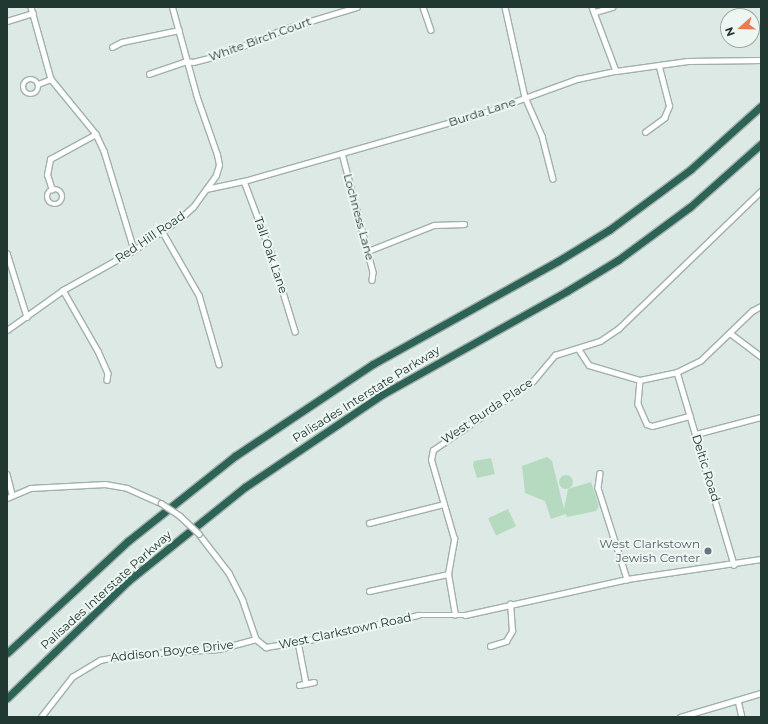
<!DOCTYPE html>
<html>
<head>
<meta charset="utf-8">
<style>
	body { margin:0 }
	#map { position:relative; width:768px; height:724px; overflow:hidden; background:#dde9e4; font-family:Montserrat,sans-serif }
	div>[style] { position:absolute }
	[style*='--x'] { left:calc(var(--x)*1px); top:calc(var(--y)*1px); width:calc(var(--w)*1px); rotate:calc(var(--a)*1deg) }
	.green>* { inset:0; background:#b6dabf; transform-origin:0 0 }
	.round { border-radius:50% }
	.roads { filter:drop-shadow(1px 0 #a1b0ab) drop-shadow(-1px 0 #a1b0ab) drop-shadow(0 1px #a1b0ab) drop-shadow(0 -1px #a1b0ab) }
	.minor>* { height:4.5px; margin:-2.25px; padding:0 2.25px; transform-origin:2.25px; border-radius:2.25px; background:#fff }
	.minor>.ring { margin:-2.25px; padding:0; box-sizing:content-box; background:none; border:4.5px solid #fff; border-radius:50% }
	.highway>* { height:7px; margin:-3.5px; padding:0 3.5px; transform-origin:3.5px; border-radius:3.5px; background:#2d6357 }
	.bridges { filter:drop-shadow(1px 0 #a1b0ab) drop-shadow(-1px 0 #a1b0ab) drop-shadow(0 1px #a1b0ab) drop-shadow(0 -1px #a1b0ab) }
	.minor-bridge>* { height:4.5px; margin:-2.25px; padding:0 2.25px; transform-origin:2.25px; border-radius:2.25px; background:#fff }
	.dots>* { width:11px; height:11px; translate:-50% -50%; box-sizing:border-box; border:2px solid #eef6f2; border-radius:50% }
	span { translate:-50% -50%; white-space:nowrap; text-align:center; line-height:1.15; -webkit-text-stroke:4px #eef6f2; paint-order:stroke }
	.street-label { font-size:12px; color:#203831 }
	.worship-label { font-size:12px; color:#5b616d }
	.right { translate:-100% -50%; text-align:right }
	.frame { position:absolute; inset:0; border:8px solid #203831; pointer-events:none }
	.north { position:absolute; left:720px; top:8px; width:40px; height:40px; box-sizing:border-box; background:#eef6f2; border:1px solid #9caaa5; border-radius:50%; rotate:250deg; font-size:11px; font-weight:700; line-height:16px; text-align:center; color:#203831 }
	.north::after { content:''; display:block; margin:auto; width:14px; height:18px; background:#ed7a57; clip-path:polygon(50% 0,100% 100%,50% 72%,0 100%) }
</style>
</head>
<body>
<div id="map">
	<div class="green">
		<div style="clip-path:polygon(547px 457px,552px 461px,564px 509px,568px 489px,591px 482px,599px 506px,596px 511px,567px 517px,566px 514px,551px 519px,545px 501px,525px 493px,522px 466px)"></div>
		<div style="clip-path:polygon(491px 458px,495px 474px,477px 478px,473px 465px,474px 461px)"></div>
		<div class="round" style="left:559px;top:475px;width:14px;height:14px"></div>
		<div style="left:508px;top:509px;width:19px;height:22px;rotate:65deg"></div>
	</div>
	<div class="roads">
		<div class="minor">
			<div style="--x:31;--y:7;--w:75;--a:74.5"></div>
			<div style="--x:51;--y:79;--w:71;--a:50.7"></div>
			<div style="--x:96;--y:134;--w:19;--a:65"></div>
			<div style="--x:104;--y:151;--w:103;--a:73.1"></div>
			<div style="--x:423;--y:7;--w:24;--a:71"></div>
			<div style="--x:505;--y:7;--w:92;--a:77.5"></div>
			<div style="--x:525;--y:97;--w:43;--a:66.4"></div>
			<div style="--x:542;--y:136;--w:44;--a:75.7"></div>
			<div style="--x:592;--y:7;--w:68;--a:69.4"></div>
			<div style="--x:595;--y:12;--w:18;--a:-16"></div>
			<div style="--x:7;--y:21;--w:27;--a:-17"></div>
			<div style="--x:112;--y:47;--w:11;--a:-27"></div>
			<div style="--x:122;--y:42;--w:58;--a:-11.9"></div>
			<div style="--x:149;--y:74;--w:39;--a:-19"></div>
			<div style="--x:186;--y:61;--w:7;--a:8"></div>
			<div style="--x:193;--y:62;--w:32;--a:-14"></div>
			<div style="--x:224;--y:54;--w:65;--a:-22.6"></div>
			<div style="--x:284;--y:29;--w:76;--a:-16.8"></div>
			<div class="ring" style="left:23px;top:79px;width:11.5px;height:11.5px"></div>
			<div style="--x:38;--y:84;--w:14;--a:-21"></div>
			<div style="--x:645;--y:132;--w:24;--a:-36"></div>
			<div style="--x:664;--y:118;--w:13;--a:-67"></div>
			<div style="--x:669;--y:106;--w:40;--a:-104.4"></div>
			<div style="--x:342;--y:153;--w:123;--a:75.4"></div>
			<div style="--x:373;--y:272;--w:8;--a:97"></div>
			<div style="--x:244;--y:181;--w:77;--a:69.4"></div>
			<div style="--x:271;--y:253;--w:82;--a:72.9"></div>
			<div style="--x:206;--y:189;--w:39;--a:-12"></div>
			<div style="--x:244;--y:181;--w:255;--a:-15.9"></div>
			<div style="--x:489;--y:111;--w:94;--a:-20"></div>
			<div style="--x:577;--y:79;--w:40;--a:-12"></div>
			<div style="--x:616;--y:71;--w:72;--a:-8"></div>
			<div style="--x:687;--y:61;--w:74;--a:-0.8"></div>
			<div class="ring" style="left:47px;top:189px;width:11.5px;height:11.5px"></div>
			<div style="--x:52;--y:190;--w:16;--a:-108"></div>
			<div style="--x:47;--y:175;--w:16;--a:-79"></div>
			<div style="--x:50;--y:159;--w:52;--a:-28.5"></div>
			<div style="--x:162;--y:231;--w:74;--a:60"></div>
			<div style="--x:199;--y:295;--w:72;--a:73.8"></div>
			<div style="--x:368;--y:251;--w:71;--a:-21.5"></div>
			<div style="--x:434;--y:225;--w:30;--a:-2"></div>
			<div style="--x:7;--y:253;--w:67;--a:72.6"></div>
			<div style="--x:63;--y:290;--w:70;--a:60.2"></div>
			<div style="--x:98;--y:351;--w:24;--a:66"></div>
			<div style="--x:108;--y:373;--w:7;--a:98"></div>
			<div style="--x:7;--y:330;--w:69;--a:-35.5"></div>
			<div style="--x:63;--y:290;--w:81;--a:-29.4"></div>
			<div style="--x:134;--y:250;--w:57;--a:-34.2"></div>
			<div style="--x:181;--y:218;--w:16;--a:-43"></div>
			<div style="--x:193;--y:207;--w:39;--a:-54"></div>
			<div style="--x:216;--y:175;--w:10;--a:-73"></div>
			<div style="--x:219;--y:165;--w:10;--a:-101"></div>
			<div style="--x:217;--y:155;--w:60;--a:-109.3"></div>
			<div style="--x:197;--y:98;--w:94;--a:-105.4"></div>
			<div style="--x:730;--y:333;--w:39;--a:37"></div>
			<div style="--x:578;--y:348;--w:20;--a:57"></div>
			<div style="--x:589;--y:365;--w:53;--a:16.4"></div>
			<div style="--x:640;--y:380;--w:38;--a:-12"></div>
			<div style="--x:677;--y:372;--w:25;--a:-26"></div>
			<div style="--x:700;--y:361;--w:72;--a:-43.9"></div>
			<div style="--x:752;--y:311;--w:10;--a:-29"></div>
			<div style="--x:677;--y:372;--w:201;--a:73.5"></div>
			<div style="--x:640;--y:380;--w:24;--a:95"></div>
			<div style="--x:638;--y:404;--w:22;--a:66"></div>
			<div style="--x:647;--y:424;--w:5;--a:22"></div>
			<div style="--x:652;--y:426;--w:39;--a:-15"></div>
			<div style="--x:696;--y:434;--w:67;--a:-14.7"></div>
			<div style="--x:600;--y:473;--w:15;--a:98"></div>
			<div style="--x:598;--y:488;--w:96;--a:72.3"></div>
			<div style="--x:7;--y:474;--w:21;--a:76"></div>
			<div style="--x:7;--y:498;--w:25;--a:-23"></div>
			<div style="--x:30;--y:488;--w:75;--a:-3.1"></div>
			<div style="--x:105;--y:484;--w:22;--a:10"></div>
			<div style="--x:127;--y:488;--w:37;--a:24"></div>
			<div style="--x:369;--y:523;--w:77;--a:-14.2"></div>
			<div style="--x:199;--y:534;--w:49;--a:52.4"></div>
			<div style="--x:229;--y:573;--w:31;--a:63"></div>
			<div style="--x:243;--y:601;--w:40;--a:71.1"></div>
			<div style="--x:256;--y:639;--w:13;--a:39"></div>
			<div style="--x:266;--y:647;--w:44;--a:-9.2"></div>
			<div style="--x:309;--y:640;--w:112;--a:-12.9"></div>
			<div style="--x:418;--y:615;--w:47;--a:0"></div>
			<div style="--x:465;--y:615;--w:166;--a:-12.5"></div>
			<div style="--x:627;--y:579;--w:135;--a:-8.5"></div>
			<div style="--x:369;--y:591;--w:81;--a:-12.1"></div>
			<div style="--x:455;--y:615;--w:42;--a:-99.7"></div>
			<div style="--x:448;--y:574;--w:36;--a:-80"></div>
			<div style="--x:454;--y:539;--w:82;--a:-106.2"></div>
			<div style="--x:431;--y:460;--w:10;--a:-79"></div>
			<div style="--x:433;--y:450;--w:121;--a:-34.6"></div>
			<div style="--x:533;--y:381;--w:34;--a:-50"></div>
			<div style="--x:555;--y:355;--w:47;--a:-17.3"></div>
			<div style="--x:600;--y:341;--w:22;--a:-34"></div>
			<div style="--x:618;--y:329;--w:199;--a:-44"></div>
			<div style="--x:298;--y:642;--w:42;--a:79"></div>
			<div style="--x:490;--y:646;--w:17;--a:-17"></div>
			<div style="--x:506;--y:641;--w:12;--a:-59"></div>
			<div style="--x:512;--y:631;--w:27;--a:-94"></div>
			<div style="--x:299;--y:685;--w:15;--a:-11"></div>
			<div style="--x:738;--y:700;--w:17;--a:77"></div>
			<div style="--x:41;--y:717;--w:51;--a:-52.2"></div>
			<div style="--x:72;--y:677;--w:33;--a:-31"></div>
			<div style="--x:100;--y:660;--w:25;--a:-11"></div>
			<div style="--x:125;--y:655;--w:94;--a:-3.7"></div>
			<div style="--x:219;--y:649;--w:38;--a:-15"></div>
			<div style="--x:680;--y:717;--w:84;--a:-16.5"></div>
		</div>
		<div class="highway">
			<div style="--x:7;--y:653;--w:165;--a:-42.8"></div>
			<div style="--x:128;--y:541;--w:137;--a:-38.5"></div>
			<div style="--x:235;--y:456;--w:166;--a:-33.7"></div>
			<div style="--x:373;--y:364;--w:212;--a:-29.1"></div>
			<div style="--x:558;--y:261;--w:60;--a:-31.3"></div>
			<div style="--x:609;--y:230;--w:102;--a:-36.6"></div>
			<div style="--x:691;--y:169;--w:94;--a:-42"></div>
			<div style="--x:7;--y:698;--w:168;--a:-44"></div>
			<div style="--x:128;--y:581;--w:150;--a:-38.8"></div>
			<div style="--x:245;--y:487;--w:166;--a:-34"></div>
			<div style="--x:383;--y:394;--w:211;--a:-29.2"></div>
			<div style="--x:567;--y:291;--w:60;--a:-31.3"></div>
			<div style="--x:618;--y:260;--w:89;--a:-36.4"></div>
			<div style="--x:690;--y:207;--w:95;--a:-41.6"></div>
		</div>
	</div>
	<div class="bridges">
		<div class="minor-bridge">
			<div style="--x:161;--y:503;--w:23;--a:34"></div>
			<div style="--x:180;--y:516;--w:26;--a:43"></div>
		</div>
	</div>
	<div class="dots">
		<div style="left:708px;top:551px;background:#6b7280"></div>
	</div>
	<div class="street-label">
		<span style="left:260px;top:39px;rotate:-20deg">White Birch Court</span>
		<span style="left:482px;top:112px;rotate:-18deg">Burda Lane</span>
		<span style="left:359px;top:217px;rotate:75deg">Lochness Lane</span>
		<span style="left:150px;top:237px;rotate:-34deg">Red Hill Road</span>
		<span style="left:271px;top:255px;rotate:71deg">Tall Oak Lane</span>
		<span style="left:366px;top:394px;rotate:-32deg">Palisades Interstate Parkway</span>
		<span style="left:487px;top:411px;rotate:-34deg">West Burda Place</span>
		<span style="left:706px;top:468px;rotate:73deg">Deltic Road</span>
		<span style="left:106px;top:590px;rotate:-42deg">Palisades Interstate Parkway</span>
		<span style="left:345px;top:631px;rotate:-12deg">West Clarkstown Road</span>
		<span style="left:172px;top:651px;rotate:-6deg">Addison Boyce Drive</span>
	</div>
	<div class="worship-label">
		<span class="right" style="left:700px;top:551px">West Clarkstown<br>Jewish Center</span>
	</div>
	<div class="frame"></div>
	<div class="north">N</div>
</div>
</body>
</html>
